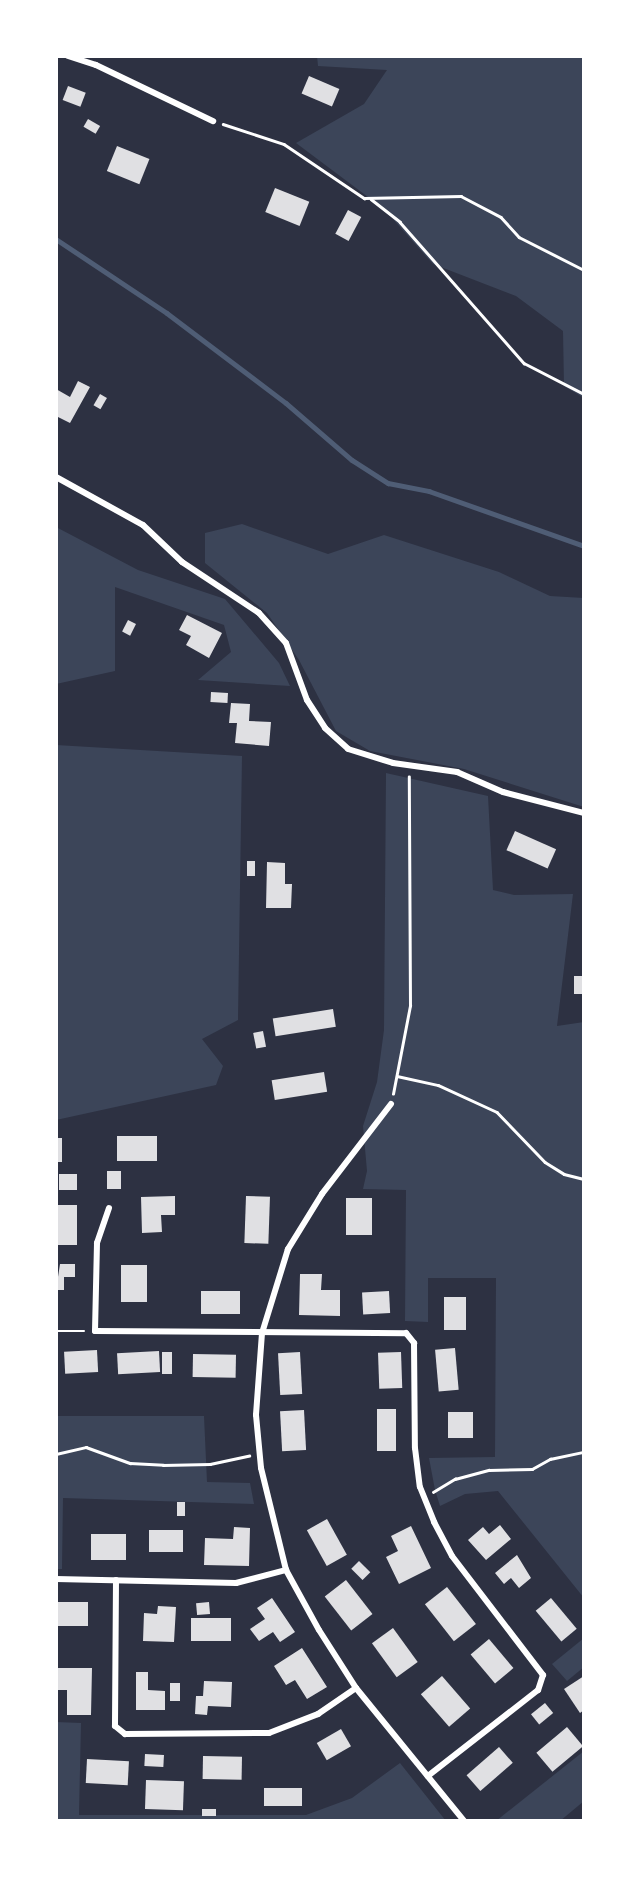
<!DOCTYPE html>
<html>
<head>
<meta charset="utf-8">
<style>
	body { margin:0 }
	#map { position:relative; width:640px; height:1877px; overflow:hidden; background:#2d3142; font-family:"Public Sans",sans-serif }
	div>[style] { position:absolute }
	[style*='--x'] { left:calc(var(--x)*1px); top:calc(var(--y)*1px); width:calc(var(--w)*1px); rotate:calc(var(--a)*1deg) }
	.green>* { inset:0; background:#3c4559 }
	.stream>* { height:4.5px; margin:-2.25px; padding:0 2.25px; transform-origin:2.25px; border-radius:2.25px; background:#4f5d75 }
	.building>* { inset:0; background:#e0e0e3; transform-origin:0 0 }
	.path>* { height:2.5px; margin:-1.25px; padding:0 1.25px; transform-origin:1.25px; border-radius:1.25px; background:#fff }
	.minor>* { height:6px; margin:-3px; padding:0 3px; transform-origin:3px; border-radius:3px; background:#fff }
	span { translate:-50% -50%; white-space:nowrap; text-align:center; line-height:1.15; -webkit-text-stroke:6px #fff; paint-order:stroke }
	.frame { position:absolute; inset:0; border:58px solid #fff; pointer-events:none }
</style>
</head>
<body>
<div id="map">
	<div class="green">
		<div style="clip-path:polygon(317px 56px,584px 56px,584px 398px,564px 386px,563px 331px,516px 296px,433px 264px,384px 209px,296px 143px,364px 104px,387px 70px,318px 66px)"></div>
		<div style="clip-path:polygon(242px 524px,328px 554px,384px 535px,499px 572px,550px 596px,584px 598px,584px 807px,464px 769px,370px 751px,336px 731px,299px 660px,267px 613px,205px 563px,205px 533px)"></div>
		<div style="clip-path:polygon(56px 527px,138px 570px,225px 599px,279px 663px,290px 686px,198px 680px,231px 652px,224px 625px,115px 587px,115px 671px,56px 684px)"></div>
		<div style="clip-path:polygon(56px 745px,242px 756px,238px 1020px,202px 1039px,223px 1066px,216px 1085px,56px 1120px)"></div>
		<div style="clip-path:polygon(386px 773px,488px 796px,493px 890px,514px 895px,573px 894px,557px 1026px,584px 1022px,584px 1598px,498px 1491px,465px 1494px,440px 1506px,435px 1490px,429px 1458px,495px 1457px,496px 1278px,428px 1278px,428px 1322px,405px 1321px,406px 1190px,363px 1189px,367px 1171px,363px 1126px,377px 1082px,384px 1030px)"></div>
		<div style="clip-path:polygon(56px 1416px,204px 1416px,207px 1482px,250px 1483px,254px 1504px,63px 1498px,62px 1569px,56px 1569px)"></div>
		<div style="clip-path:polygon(584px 1638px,584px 1667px,567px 1681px,552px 1664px)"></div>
		<div style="clip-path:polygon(56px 1722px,81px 1723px,79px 1815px,306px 1815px,352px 1798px,400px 1763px,446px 1821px,56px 1821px)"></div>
		<div style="clip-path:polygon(584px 1751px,584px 1801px,560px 1821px,496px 1821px)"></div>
	</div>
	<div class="stream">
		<div style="--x:56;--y:239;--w:133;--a:33.7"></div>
		<div style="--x:167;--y:313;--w:149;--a:37.1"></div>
		<div style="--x:286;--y:403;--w:87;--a:40.8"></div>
		<div style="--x:352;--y:460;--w:43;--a:32.6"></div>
		<div style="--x:388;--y:483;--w:42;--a:11"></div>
		<div style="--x:429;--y:491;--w:164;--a:19.5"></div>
	</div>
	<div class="building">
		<div style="left:309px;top:76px;width:33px;height:19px;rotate:23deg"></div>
		<div style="left:68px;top:86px;width:19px;height:15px;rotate:21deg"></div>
		<div style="left:88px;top:119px;width:14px;height:9px;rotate:30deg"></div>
		<div style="left:117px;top:146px;width:35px;height:27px;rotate:22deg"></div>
		<div style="left:275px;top:188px;width:37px;height:26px;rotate:22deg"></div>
		<div style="left:348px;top:210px;width:15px;height:27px;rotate:28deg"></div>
		<div style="clip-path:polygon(78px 381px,90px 387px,70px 423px,56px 416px,56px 389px,70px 397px)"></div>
		<div style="left:100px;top:394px;width:8px;height:13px;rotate:30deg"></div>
		<div style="clip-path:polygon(187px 615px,222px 633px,209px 658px,186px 645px,191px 636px,179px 630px)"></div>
		<div style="left:128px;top:620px;width:9px;height:13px;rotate:27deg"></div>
		<div style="left:211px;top:692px;width:17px;height:10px;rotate:3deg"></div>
		<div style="clip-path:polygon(231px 703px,250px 704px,249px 721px,271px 722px,269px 746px,235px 743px,237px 723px,229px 723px)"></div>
		<div style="left:515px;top:831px;width:45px;height:21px;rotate:24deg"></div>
		<div style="left:247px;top:861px;width:8px;height:15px"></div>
		<div style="clip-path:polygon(267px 862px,285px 863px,285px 884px,292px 884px,291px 908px,266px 908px)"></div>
		<div style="left:574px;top:976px;width:10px;height:18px"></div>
		<div style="left:333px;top:1009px;width:18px;height:61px;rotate:81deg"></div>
		<div style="left:263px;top:1031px;width:16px;height:10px;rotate:79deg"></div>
		<div style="left:324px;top:1072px;width:20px;height:53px;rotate:81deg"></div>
		<div style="left:117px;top:1136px;width:40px;height:25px"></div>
		<div style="left:56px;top:1138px;width:6px;height:24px"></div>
		<div style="left:121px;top:1171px;width:18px;height:14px;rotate:90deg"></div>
		<div style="left:59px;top:1174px;width:18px;height:16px"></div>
		<div style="clip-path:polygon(175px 1196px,175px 1215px,161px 1215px,162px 1232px,142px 1233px,141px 1197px)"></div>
		<div style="left:246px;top:1196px;width:24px;height:47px;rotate:2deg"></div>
		<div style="left:346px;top:1198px;width:26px;height:37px"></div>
		<div style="left:56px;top:1205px;width:21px;height:40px"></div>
		<div style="clip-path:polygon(60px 1264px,75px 1264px,75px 1277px,64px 1277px,64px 1290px,56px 1290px)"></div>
		<div style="left:121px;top:1265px;width:26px;height:37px"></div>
		<div style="clip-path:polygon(300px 1274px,322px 1274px,321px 1290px,340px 1290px,340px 1316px,299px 1315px)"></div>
		<div style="left:201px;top:1291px;width:39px;height:23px"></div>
		<div style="left:389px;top:1291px;width:22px;height:27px;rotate:87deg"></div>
		<div style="left:444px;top:1297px;width:22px;height:33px"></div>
		<div style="left:455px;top:1348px;width:42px;height:20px;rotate:85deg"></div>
		<div style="left:97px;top:1350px;width:22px;height:33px;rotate:87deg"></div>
		<div style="left:159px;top:1351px;width:21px;height:42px;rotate:87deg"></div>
		<div style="left:162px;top:1352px;width:10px;height:22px"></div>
		<div style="left:300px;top:1352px;width:42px;height:22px;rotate:87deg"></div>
		<div style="left:401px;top:1352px;width:36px;height:23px;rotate:88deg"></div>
		<div style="left:193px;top:1354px;width:43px;height:23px;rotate:1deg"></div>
		<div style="left:377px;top:1409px;width:19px;height:42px"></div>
		<div style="left:304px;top:1410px;width:40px;height:24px;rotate:87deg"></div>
		<div style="left:448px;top:1412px;width:25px;height:26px"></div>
		<div style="left:177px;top:1502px;width:8px;height:14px"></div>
		<div style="left:327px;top:1519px;width:41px;height:23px;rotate:61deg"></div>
		<div style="clip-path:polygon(500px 1525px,511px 1539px,486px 1560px,468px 1540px,483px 1527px,489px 1534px)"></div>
		<div style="clip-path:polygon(411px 1526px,431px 1568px,399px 1584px,386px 1557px,398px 1551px,391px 1536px)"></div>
		<div style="clip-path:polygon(234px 1527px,250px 1528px,249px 1566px,204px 1565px,205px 1538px,233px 1539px)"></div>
		<div style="left:149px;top:1530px;width:34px;height:22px"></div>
		<div style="left:91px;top:1534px;width:35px;height:26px"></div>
		<div style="clip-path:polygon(517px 1555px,531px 1578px,519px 1588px,511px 1578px,504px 1584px,495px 1573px)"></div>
		<div style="left:359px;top:1561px;width:16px;height:11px;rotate:45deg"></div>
		<div style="left:346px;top:1580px;width:43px;height:27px;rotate:52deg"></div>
		<div style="left:447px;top:1587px;width:47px;height:28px;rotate:52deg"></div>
		<div style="clip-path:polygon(272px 1598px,295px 1632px,280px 1642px,273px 1632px,259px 1641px,250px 1629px,265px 1619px,257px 1608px)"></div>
		<div style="left:551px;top:1598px;width:40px;height:20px;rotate:50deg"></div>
		<div style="left:56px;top:1602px;width:32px;height:24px"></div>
		<div style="left:209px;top:1602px;width:12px;height:13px;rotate:85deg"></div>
		<div style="clip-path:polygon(158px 1606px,176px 1607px,174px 1642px,143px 1641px,144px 1613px,157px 1614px)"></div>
		<div style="left:191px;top:1618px;width:40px;height:23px"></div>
		<div style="left:393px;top:1628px;width:42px;height:26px;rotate:54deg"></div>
		<div style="left:489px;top:1639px;width:38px;height:24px;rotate:50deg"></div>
		<div style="clip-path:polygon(302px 1648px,327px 1687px,307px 1699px,295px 1680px,286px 1685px,274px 1666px)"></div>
		<div style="clip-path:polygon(57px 1668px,92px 1668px,91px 1715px,67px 1715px,67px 1690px,57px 1690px)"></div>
		<div style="clip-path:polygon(136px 1672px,148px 1672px,148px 1690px,165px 1691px,165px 1710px,136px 1710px)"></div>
		<div style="left:442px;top:1676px;width:43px;height:28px;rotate:49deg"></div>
		<div style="clip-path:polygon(584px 1676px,584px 1710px,580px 1713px,564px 1689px)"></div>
		<div style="clip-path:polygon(204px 1681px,232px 1682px,231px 1707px,208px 1706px,207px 1715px,195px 1714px,196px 1696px,203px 1696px)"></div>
		<div style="left:170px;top:1683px;width:10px;height:18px"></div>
		<div style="left:545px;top:1703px;width:13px;height:18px;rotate:51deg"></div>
		<div style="left:567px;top:1727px;width:25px;height:40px;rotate:50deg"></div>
		<div style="left:341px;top:1729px;width:20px;height:28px;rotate:60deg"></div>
		<div style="left:499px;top:1747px;width:21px;height:43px;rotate:49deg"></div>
		<div style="left:145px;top:1754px;width:19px;height:12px;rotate:3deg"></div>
		<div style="left:203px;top:1756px;width:39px;height:23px;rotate:1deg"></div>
		<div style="left:87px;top:1759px;width:42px;height:24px;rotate:3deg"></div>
		<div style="left:146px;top:1780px;width:38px;height:29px;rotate:2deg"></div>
		<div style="left:264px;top:1788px;width:38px;height:18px"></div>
		<div style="left:202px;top:1809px;width:14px;height:7px"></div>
	</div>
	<div class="path">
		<div style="--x:223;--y:124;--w:64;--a:18.2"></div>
		<div style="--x:284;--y:144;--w:97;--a:34"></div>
		<div style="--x:364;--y:198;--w:97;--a:-1.2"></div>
		<div style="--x:461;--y:196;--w:45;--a:27.7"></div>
		<div style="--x:501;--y:217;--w:27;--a:48"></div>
		<div style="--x:519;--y:237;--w:73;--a:26.9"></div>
		<div style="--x:371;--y:199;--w:37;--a:38"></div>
		<div style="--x:400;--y:222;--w:188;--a:48.7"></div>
		<div style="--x:524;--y:363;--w:68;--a:27.3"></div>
		<div style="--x:397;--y:1076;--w:42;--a:12.4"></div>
		<div style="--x:438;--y:1085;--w:65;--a:24.6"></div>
		<div style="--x:497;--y:1112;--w:69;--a:46.2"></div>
		<div style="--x:545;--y:1162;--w:22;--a:32"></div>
		<div style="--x:564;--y:1174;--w:21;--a:14"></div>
		<div style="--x:393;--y:1094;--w:90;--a:-79.1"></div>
		<div style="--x:410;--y:1006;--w:229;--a:-90.3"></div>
		<div style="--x:56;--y:1331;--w:28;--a:0"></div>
		<div style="--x:56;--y:1454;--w:31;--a:-13"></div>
		<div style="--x:86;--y:1447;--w:47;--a:20"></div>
		<div style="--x:130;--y:1463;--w:33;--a:3"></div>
		<div style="--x:163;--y:1465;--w:47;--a:-1.2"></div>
		<div style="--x:210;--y:1464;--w:40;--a:-12"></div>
		<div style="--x:433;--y:1492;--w:26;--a:-31"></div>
		<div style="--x:455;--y:1479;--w:35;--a:-15"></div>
		<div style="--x:489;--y:1470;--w:43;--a:-1.3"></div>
		<div style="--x:532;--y:1469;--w:21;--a:-29"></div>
		<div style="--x:550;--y:1459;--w:35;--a:-12"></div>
	</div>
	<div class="minor">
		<div style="--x:68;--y:56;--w:29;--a:18"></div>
		<div style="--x:96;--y:65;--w:130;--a:25.6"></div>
		<div style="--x:56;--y:477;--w:99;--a:28.9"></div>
		<div style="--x:143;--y:525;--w:54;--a:43.5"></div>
		<div style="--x:182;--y:562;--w:92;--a:33.5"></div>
		<div style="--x:259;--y:613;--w:40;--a:48"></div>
		<div style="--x:286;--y:643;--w:61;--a:69.8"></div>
		<div style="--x:307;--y:700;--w:33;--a:57"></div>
		<div style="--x:325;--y:728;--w:31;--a:42"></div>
		<div style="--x:348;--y:749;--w:47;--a:17.3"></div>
		<div style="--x:393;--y:763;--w:65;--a:8"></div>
		<div style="--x:457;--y:772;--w:50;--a:23.5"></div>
		<div style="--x:503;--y:792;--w:84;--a:14.5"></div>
		<div style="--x:391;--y:1104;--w:113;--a:127.5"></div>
		<div style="--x:322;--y:1194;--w:65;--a:121.7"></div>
		<div style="--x:288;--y:1249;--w:88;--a:107.2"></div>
		<div style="--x:262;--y:1333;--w:82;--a:94.2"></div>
		<div style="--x:256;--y:1415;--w:53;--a:84.6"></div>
		<div style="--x:261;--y:1468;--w:105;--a:76.2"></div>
		<div style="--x:286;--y:1570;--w:68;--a:61.2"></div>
		<div style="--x:319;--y:1630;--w:69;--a:57.5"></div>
		<div style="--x:356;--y:1688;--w:171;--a:50.9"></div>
		<div style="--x:109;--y:1208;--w:37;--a:109"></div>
		<div style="--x:97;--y:1243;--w:88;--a:91.3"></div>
		<div style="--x:95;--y:1331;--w:311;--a:0.4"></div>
		<div style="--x:406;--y:1333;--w:13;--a:51"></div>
		<div style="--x:414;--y:1343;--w:105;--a:89.5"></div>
		<div style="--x:415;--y:1448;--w:39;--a:83"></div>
		<div style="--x:420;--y:1487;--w:38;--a:68"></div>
		<div style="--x:434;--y:1522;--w:38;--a:62"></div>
		<div style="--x:452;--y:1556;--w:150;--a:52.6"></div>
		<div style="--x:543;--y:1675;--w:16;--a:108"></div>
		<div style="--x:538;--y:1690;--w:140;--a:142"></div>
		<div style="--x:56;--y:1579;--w:180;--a:1.3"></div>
		<div style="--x:236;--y:1583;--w:52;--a:-14.6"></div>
		<div style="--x:116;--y:1580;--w:146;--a:90.4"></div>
		<div style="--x:115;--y:1726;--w:13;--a:39"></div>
		<div style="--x:125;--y:1734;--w:144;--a:-0.4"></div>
		<div style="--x:269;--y:1733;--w:53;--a:-21.2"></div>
		<div style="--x:318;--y:1714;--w:46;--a:-34.4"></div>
	</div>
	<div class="frame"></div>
</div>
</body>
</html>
